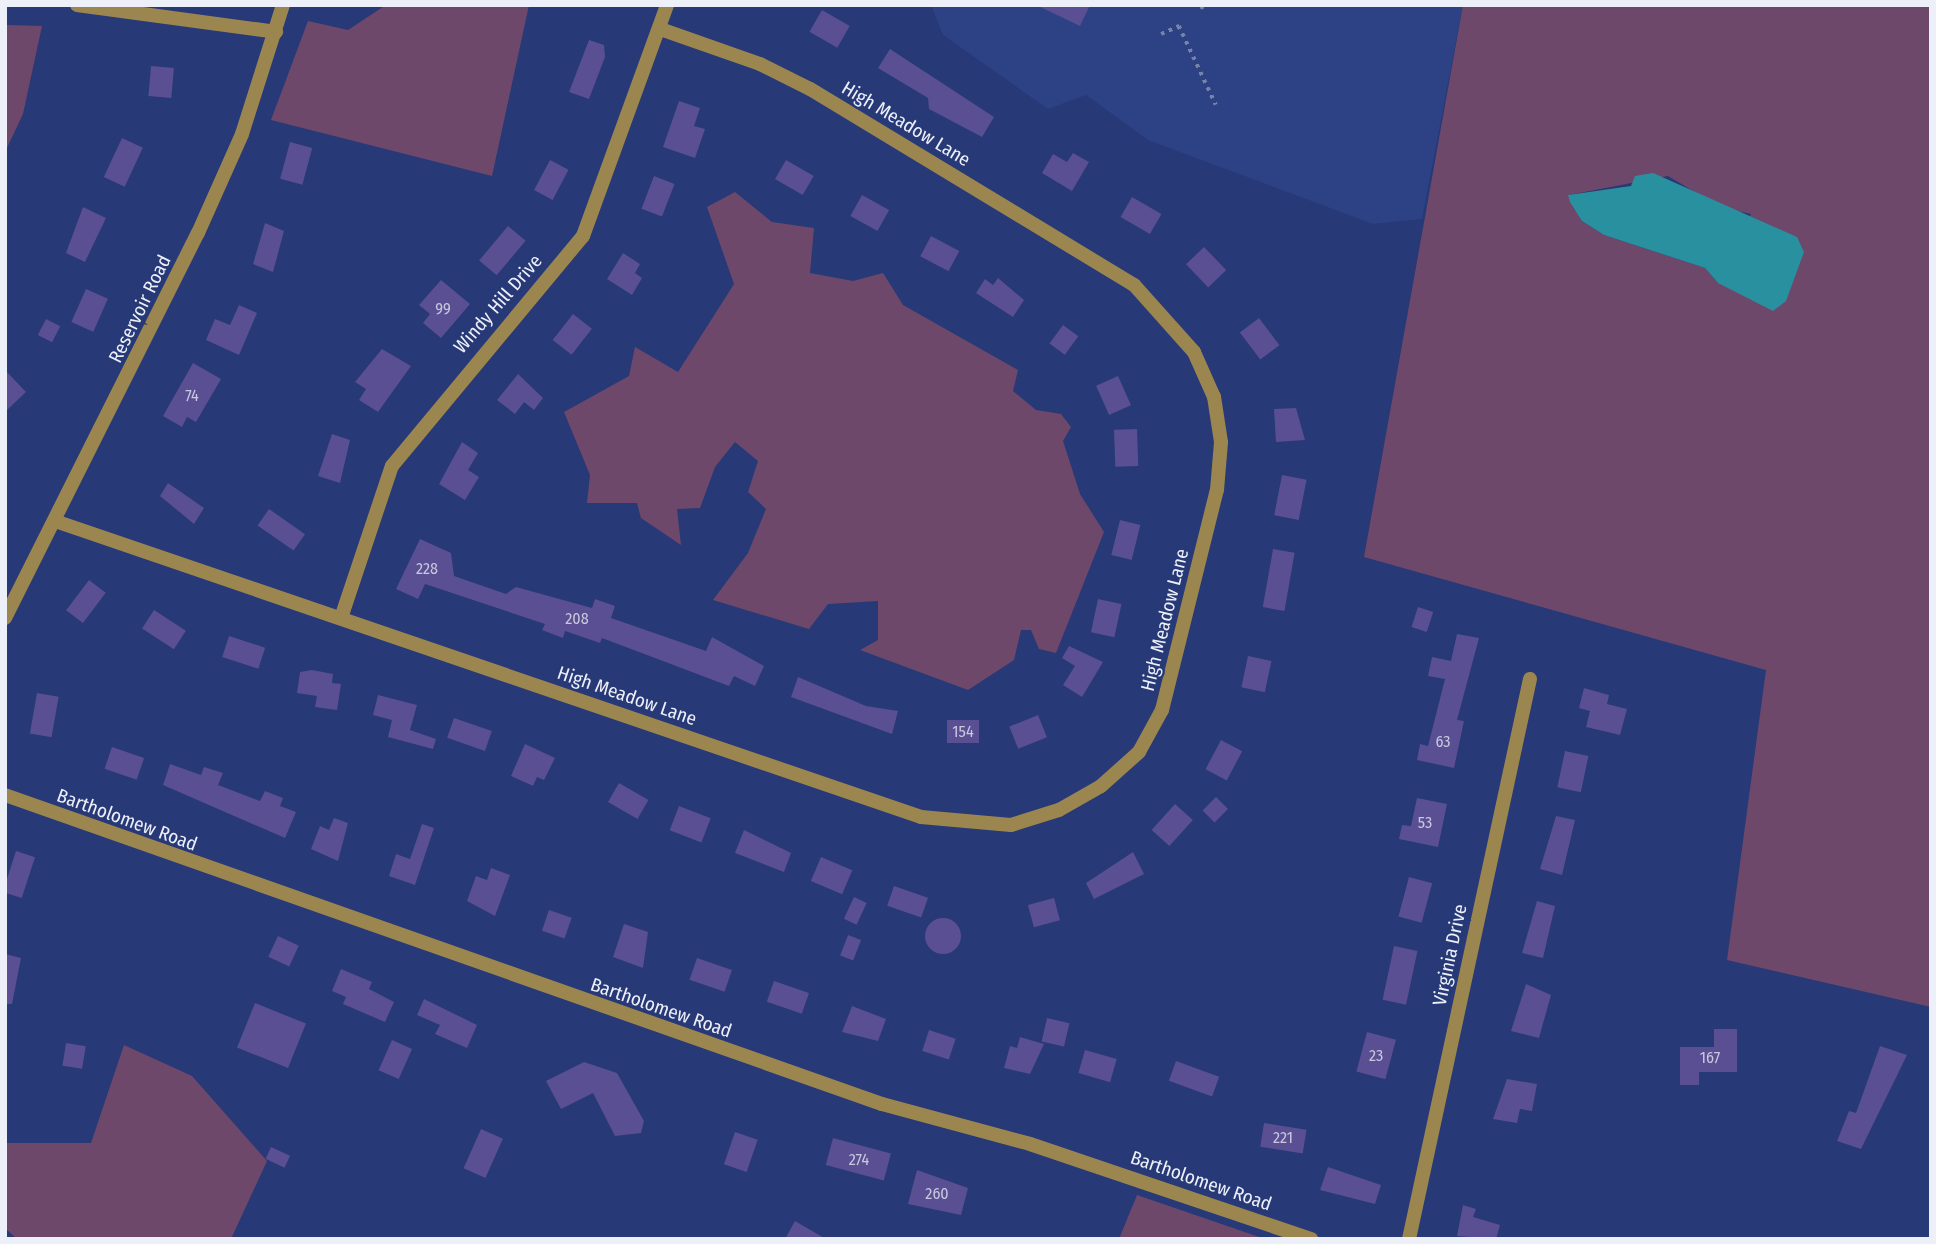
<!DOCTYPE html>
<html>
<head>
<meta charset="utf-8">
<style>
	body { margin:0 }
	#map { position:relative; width:1936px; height:1244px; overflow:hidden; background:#273976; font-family:"Fira Sans Condensed",sans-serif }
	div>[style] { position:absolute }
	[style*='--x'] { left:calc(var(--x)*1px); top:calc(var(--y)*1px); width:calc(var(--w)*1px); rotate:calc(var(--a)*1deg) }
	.built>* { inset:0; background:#2d4185 }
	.green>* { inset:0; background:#6e486b }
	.water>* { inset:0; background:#28909e }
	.building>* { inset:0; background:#594f92; transform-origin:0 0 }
	.round { border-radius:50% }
	.path>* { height:3.5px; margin-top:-1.75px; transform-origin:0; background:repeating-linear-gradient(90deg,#7783aa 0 3.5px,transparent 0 8.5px) }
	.minor>* { height:14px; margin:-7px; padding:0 7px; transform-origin:7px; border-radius:7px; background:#9c864f }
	span { translate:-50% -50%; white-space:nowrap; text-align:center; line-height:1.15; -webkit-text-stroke:5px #273976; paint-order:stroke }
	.number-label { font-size:16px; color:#c8c8de }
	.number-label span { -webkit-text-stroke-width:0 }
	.street-label { font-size:19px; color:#edf0f8 }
	.frame { position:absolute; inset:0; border:7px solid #edf0f8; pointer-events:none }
</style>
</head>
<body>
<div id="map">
	<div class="built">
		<div style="clip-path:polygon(931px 5px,1463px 5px,1422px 219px,1373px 224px,1148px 140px,1086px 95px,1048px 109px,943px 35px)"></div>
	</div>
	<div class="green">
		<div style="clip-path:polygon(386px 5px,529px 5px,492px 176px,271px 120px,308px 21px,348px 30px)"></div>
		<div style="clip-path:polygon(evenodd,1463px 5px,1931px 5px,1931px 1007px,1727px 960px,1766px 670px,1364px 557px,1463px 5px,1668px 176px,1720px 207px,1751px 214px,1718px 283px,1705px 268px,1604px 235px,1582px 221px,1569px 195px,1668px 176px)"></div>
		<div style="clip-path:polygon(5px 25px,42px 26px,23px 114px,5px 152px)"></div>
		<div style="clip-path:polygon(735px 192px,772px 222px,814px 228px,810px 273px,853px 281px,883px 273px,903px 305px,1018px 370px,1013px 391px,1036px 410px,1061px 414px,1071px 427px,1063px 441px,1080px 494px,1104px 532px,1056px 653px,1039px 649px,1031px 630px,1021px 630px,1014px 660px,968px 690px,860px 650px,878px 640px,878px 601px,828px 604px,809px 629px,713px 600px,748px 553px,766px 509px,748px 492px,758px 461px,735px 442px,715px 467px,700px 508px,677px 509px,681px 545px,641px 518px,637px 503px,587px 503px,590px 475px,564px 412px,629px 376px,635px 347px,678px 372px,734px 284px,707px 207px)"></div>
		<div style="clip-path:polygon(124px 1045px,192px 1076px,267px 1161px,231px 1239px,17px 1239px,5px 1228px,5px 1143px,91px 1143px)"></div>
		<div style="clip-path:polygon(1137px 1195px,1265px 1239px,1119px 1239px)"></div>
	</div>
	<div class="water">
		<div style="clip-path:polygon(1653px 173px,1797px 237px,1804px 252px,1786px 301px,1773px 311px,1718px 283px,1705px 268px,1604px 235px,1582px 221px,1570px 202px,1568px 195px,1631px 186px,1635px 176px)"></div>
	</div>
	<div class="building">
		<div style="clip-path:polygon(1036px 5px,1090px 5px,1080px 26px)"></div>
		<div style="left:822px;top:10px;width:32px;height:25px;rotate:30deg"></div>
		<div style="clip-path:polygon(589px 40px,604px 45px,605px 57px,589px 99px,569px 92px)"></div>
		<div style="clip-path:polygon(890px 49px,994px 117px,982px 137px,929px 109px,928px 98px,878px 68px)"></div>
		<div style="left:151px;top:66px;width:23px;height:30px;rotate:5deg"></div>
		<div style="clip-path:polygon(679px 101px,700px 108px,694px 126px,705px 129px,695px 158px,663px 147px)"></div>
		<div style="left:122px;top:138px;width:23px;height:43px;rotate:25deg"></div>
		<div style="left:290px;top:142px;width:23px;height:38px;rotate:15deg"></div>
		<div style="clip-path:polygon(1073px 153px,1089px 162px,1072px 191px,1042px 173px,1053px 154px,1067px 162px)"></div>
		<div style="left:550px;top:160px;width:21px;height:34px;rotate:28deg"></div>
		<div style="left:786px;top:160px;width:32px;height:22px;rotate:30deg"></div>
		<div style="left:654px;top:176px;width:22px;height:35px;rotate:21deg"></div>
		<div style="left:862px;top:195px;width:31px;height:24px;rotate:29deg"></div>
		<div style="left:1132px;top:197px;width:34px;height:23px;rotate:30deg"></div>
		<div style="clip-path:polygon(83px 207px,106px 218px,85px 262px,66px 253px)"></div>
		<div style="clip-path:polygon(265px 223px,284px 231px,273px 272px,253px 264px)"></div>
		<div style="left:508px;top:226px;width:23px;height:45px;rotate:40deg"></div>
		<div style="left:931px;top:236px;width:32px;height:23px;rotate:28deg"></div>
		<div style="left:1204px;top:247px;width:32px;height:25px;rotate:46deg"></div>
		<div style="clip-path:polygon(623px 253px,640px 264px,635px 273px,642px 278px,632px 295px,607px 279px)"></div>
		<div style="clip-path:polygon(998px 278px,1024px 300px,1013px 317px,976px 293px,985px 279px,993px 285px)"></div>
		<div style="clip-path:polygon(441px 280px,470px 304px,441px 338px,423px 323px,430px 314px,419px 305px)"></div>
		<div style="left:86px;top:289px;width:24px;height:36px;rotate:24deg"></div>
		<div style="clip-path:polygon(239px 305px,257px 313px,239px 355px,206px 340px,215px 319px,230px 325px)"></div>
		<div style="left:573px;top:314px;width:24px;height:33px;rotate:38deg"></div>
		<div style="left:1259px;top:318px;width:34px;height:24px;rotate:53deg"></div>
		<div style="left:46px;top:319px;width:16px;height:18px;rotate:27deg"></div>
		<div style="left:1063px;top:325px;width:19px;height:23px;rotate:36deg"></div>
		<div style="clip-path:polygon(382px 349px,411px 366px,378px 412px,359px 400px,366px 389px,355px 382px)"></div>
		<div style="clip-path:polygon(193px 363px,221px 379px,196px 422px,187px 417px,182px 427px,163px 416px)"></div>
		<div style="clip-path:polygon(5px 370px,26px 392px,5px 412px)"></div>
		<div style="clip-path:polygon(518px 374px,543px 398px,534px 410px,524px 402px,515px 414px,497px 400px)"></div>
		<div style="left:1118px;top:376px;width:32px;height:24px;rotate:66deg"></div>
		<div style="clip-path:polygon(1296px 408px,1305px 440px,1276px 442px,1274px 409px)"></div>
		<div style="left:1137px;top:429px;width:37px;height:23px;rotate:88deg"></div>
		<div style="clip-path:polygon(332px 434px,350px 440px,340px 483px,318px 476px)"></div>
		<div style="clip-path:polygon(462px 442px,478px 453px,468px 470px,479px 477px,465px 500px,439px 484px)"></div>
		<div style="left:1282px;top:475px;width:25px;height:41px;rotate:11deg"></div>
		<div style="clip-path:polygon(168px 483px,204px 508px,194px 524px,160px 496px)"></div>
		<div style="left:269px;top:509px;width:44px;height:20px;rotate:35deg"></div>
		<div style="left:1120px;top:520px;width:21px;height:36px;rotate:14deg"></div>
		<div style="clip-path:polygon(420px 539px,451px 553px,454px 576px,506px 594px,516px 587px,592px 608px,595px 599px,615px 606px,611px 618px,706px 651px,712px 637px,764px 666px,755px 686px,734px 676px,729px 686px,602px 638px,600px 643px,565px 631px,563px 638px,542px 630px,545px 624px,425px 584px,418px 599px,396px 589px)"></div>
		<div style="left:1273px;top:549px;width:22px;height:59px;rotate:10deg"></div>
		<div style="left:89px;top:580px;width:21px;height:38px;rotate:37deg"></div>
		<div style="left:1098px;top:599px;width:24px;height:34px;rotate:12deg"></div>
		<div style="left:1418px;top:607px;width:16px;height:21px;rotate:18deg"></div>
		<div style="left:154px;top:610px;width:38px;height:22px;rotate:33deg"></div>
		<div style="clip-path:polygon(1457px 634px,1479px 638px,1457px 720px,1464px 721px,1454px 768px,1417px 760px,1420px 744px,1428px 746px,1445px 679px,1428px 676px,1432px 657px,1451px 661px)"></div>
		<div style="left:229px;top:636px;width:38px;height:22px;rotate:18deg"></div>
		<div style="clip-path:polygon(1069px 646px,1103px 662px,1082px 697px,1063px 685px,1075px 666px,1062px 658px)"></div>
		<div style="left:1248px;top:656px;width:24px;height:32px;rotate:12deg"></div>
		<div style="clip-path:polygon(312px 670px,333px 674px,332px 683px,341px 684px,337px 710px,315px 707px,317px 696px,297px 693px,300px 672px)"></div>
		<div style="clip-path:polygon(798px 677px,866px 706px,898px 711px,892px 734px,791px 697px)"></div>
		<div style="clip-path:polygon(1584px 688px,1609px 695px,1607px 704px,1627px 709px,1620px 735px,1586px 727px,1590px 711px,1579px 708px)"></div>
		<div style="left:37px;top:693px;width:22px;height:41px;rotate:10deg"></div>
		<div style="clip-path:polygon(378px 695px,417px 705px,410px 730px,436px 739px,433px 749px,388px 737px,392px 720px,373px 715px)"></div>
		<div style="left:1038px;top:715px;width:24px;height:31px;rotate:68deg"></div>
		<div style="left:454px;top:718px;width:40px;height:21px;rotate:19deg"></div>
		<div style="left:947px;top:720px;width:32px;height:23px"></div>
		<div style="left:1221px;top:740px;width:24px;height:33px;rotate:28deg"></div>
		<div style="clip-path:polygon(525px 744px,555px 758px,544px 780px,537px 777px,533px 786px,511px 776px)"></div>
		<div style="left:112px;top:747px;width:34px;height:23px;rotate:19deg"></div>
		<div style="left:1565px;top:751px;width:24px;height:37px;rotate:12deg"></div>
		<div style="clip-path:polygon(170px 764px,201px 775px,204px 767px,223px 773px,218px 785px,260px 801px,265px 791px,283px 798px,280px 806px,296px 812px,285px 838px,163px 785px)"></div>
		<div style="left:619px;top:783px;width:34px;height:22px;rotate:30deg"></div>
		<div style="left:1216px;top:797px;width:17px;height:19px;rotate:45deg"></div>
		<div style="clip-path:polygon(1417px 798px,1447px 804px,1438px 847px,1399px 839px,1402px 825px,1411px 826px)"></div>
		<div style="left:1175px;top:804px;width:24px;height:35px;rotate:42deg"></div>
		<div style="left:679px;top:806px;width:34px;height:26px;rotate:21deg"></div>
		<div style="clip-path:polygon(1556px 816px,1575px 820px,1562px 875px,1540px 869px)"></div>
		<div style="clip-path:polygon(334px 818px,348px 823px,338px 861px,311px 849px,320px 826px,329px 830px)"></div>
		<div style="clip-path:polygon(422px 824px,434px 828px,415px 885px,389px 876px,396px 854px,410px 859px)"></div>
		<div style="clip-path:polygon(744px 830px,791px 853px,784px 872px,735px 853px)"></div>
		<div style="left:16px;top:851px;width:20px;height:43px;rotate:18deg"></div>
		<div style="clip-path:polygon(1133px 852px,1144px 874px,1094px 899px,1086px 883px)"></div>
		<div style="left:821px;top:857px;width:34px;height:26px;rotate:23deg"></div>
		<div style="clip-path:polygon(491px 868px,510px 875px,495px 916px,467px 901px,476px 876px,487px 880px)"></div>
		<div style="left:1409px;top:877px;width:24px;height:41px;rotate:15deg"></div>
		<div style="left:894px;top:886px;width:36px;height:21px;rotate:19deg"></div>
		<div style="left:854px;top:897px;width:14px;height:24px;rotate:25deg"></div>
		<div style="left:1054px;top:898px;width:23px;height:27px;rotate:75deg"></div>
		<div style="clip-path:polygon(1537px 901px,1555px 906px,1543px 958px,1522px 953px)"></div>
		<div style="left:549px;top:910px;width:24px;height:22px;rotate:19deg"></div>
		<div class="round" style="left:925px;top:918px;width:36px;height:36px"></div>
		<div style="clip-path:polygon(624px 924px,648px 932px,643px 968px,613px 957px)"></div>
		<div style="left:848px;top:935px;width:14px;height:22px;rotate:21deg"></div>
		<div style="left:278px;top:936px;width:23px;height:23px;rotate:25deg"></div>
		<div style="left:1394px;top:946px;width:24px;height:55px;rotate:12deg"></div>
		<div style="clip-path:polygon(5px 954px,21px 958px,12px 1004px,5px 1004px)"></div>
		<div style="left:697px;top:958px;width:37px;height:23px;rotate:19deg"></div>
		<div style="clip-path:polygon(341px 969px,372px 982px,369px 989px,394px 1002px,385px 1022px,343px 1004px,346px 997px,332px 991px)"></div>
		<div style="left:774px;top:981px;width:37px;height:22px;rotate:19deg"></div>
		<div style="clip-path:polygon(1526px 984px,1551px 995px,1539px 1038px,1511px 1031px)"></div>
		<div style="clip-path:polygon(424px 999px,477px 1025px,467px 1048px,435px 1034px,440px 1025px,417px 1015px)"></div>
		<div style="left:255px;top:1003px;width:55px;height:48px;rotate:22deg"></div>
		<div style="clip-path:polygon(852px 1006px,886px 1019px,878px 1041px,842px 1032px)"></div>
		<div style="left:1047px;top:1018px;width:23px;height:24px;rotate:13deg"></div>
		<div style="clip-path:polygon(1714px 1029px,1737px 1029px,1737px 1072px,1699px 1072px,1699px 1085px,1680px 1085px,1680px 1047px,1714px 1047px)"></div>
		<div style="left:929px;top:1030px;width:28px;height:22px;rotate:18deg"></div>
		<div style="left:1367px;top:1032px;width:30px;height:41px;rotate:15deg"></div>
		<div style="clip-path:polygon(1020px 1037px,1044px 1044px,1030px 1074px,1004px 1068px,1010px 1046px,1017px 1048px)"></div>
		<div style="left:392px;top:1040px;width:22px;height:33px;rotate:24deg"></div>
		<div style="left:66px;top:1043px;width:20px;height:23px;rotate:9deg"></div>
		<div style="clip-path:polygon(1880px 1046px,1907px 1055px,1861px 1149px,1837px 1141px,1849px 1111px,1856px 1113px)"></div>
		<div style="left:1085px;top:1050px;width:33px;height:24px;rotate:16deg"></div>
		<div style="left:1176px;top:1061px;width:46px;height:21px;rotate:20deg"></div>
		<div style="clip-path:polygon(584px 1062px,617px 1073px,644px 1121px,641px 1133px,615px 1136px,593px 1093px,561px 1109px,546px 1081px)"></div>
		<div style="clip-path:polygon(1507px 1079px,1537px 1084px,1532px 1111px,1520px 1109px,1517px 1123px,1493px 1119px)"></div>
		<div style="left:1264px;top:1123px;width:43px;height:24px;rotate:9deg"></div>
		<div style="left:481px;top:1129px;width:24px;height:43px;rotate:24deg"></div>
		<div style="left:735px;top:1132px;width:24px;height:34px;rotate:19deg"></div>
		<div style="left:833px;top:1138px;width:60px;height:28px;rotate:15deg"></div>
		<div style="left:271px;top:1147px;width:21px;height:13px;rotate:25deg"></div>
		<div style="clip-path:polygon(1328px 1167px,1381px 1185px,1375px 1204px,1320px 1190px)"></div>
		<div style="clip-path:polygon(917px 1170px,968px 1188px,961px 1215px,908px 1204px)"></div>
		<div style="clip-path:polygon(1463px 1205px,1476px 1209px,1473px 1217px,1500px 1225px,1496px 1239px,1457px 1236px)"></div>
		<div style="clip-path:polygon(795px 1221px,826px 1239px,785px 1239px)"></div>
	</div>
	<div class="path">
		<div style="--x:1200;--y:8;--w:8;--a:-23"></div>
		<div style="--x:1161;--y:34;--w:20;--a:-24"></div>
		<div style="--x:1179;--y:26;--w:87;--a:64.9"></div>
	</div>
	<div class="minor">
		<div style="--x:77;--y:5;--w:201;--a:7.7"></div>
		<div style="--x:55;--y:521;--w:915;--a:18.87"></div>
		<div style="--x:921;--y:817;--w:90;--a:5.1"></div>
		<div style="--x:1011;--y:825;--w:50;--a:-17.4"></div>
		<div style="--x:1059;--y:810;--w:48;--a:-29.7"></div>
		<div style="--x:1101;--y:786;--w:51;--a:-41.8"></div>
		<div style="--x:1139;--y:752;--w:48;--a:-61.3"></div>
		<div style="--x:1162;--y:710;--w:227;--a:-76"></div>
		<div style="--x:1217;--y:490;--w:48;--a:-85.2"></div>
		<div style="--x:1221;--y:442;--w:46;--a:-98.8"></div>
		<div style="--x:1214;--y:397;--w:49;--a:-114"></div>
		<div style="--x:1194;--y:352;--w:90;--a:-131.8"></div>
		<div style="--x:1134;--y:285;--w:379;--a:-148.8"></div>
		<div style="--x:810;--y:89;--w:56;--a:-153.4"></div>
		<div style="--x:760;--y:64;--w:106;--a:-160.7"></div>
		<div style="--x:5;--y:618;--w:431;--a:-63.4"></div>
		<div style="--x:198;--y:233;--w:108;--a:-66"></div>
		<div style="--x:242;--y:134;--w:135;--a:-72.4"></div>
		<div style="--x:341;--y:618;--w:160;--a:-71.5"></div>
		<div style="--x:392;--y:466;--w:299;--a:-50.3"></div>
		<div style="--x:583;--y:236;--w:246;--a:-70"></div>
		<div style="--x:5;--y:795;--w:930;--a:19.41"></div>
		<div style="--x:882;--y:1104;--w:153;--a:15.1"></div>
		<div style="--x:1030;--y:1144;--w:297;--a:18.7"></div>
		<div style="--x:1409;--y:1239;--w:573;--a:-77.81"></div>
	</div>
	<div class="number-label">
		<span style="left:443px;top:309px">99</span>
		<span style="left:192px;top:396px">74</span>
		<span style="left:427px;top:569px">228</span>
		<span style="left:577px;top:619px">208</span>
		<span style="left:963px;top:732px">154</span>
		<span style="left:1443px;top:742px">63</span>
		<span style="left:1425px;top:823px">53</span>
		<span style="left:1376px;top:1056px">23</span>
		<span style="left:1710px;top:1058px">167</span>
		<span style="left:1283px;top:1138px">221</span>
		<span style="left:859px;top:1160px">274</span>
		<span style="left:937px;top:1194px">260</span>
	</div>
	<div class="street-label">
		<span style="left:906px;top:124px;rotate:31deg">High Meadow Lane</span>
		<span style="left:498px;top:304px;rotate:-49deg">Windy Hill Drive</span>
		<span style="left:140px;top:309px;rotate:-64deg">Reservoir Road</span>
		<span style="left:1165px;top:620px;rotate:-76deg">High Meadow Lane</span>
		<span style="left:627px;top:696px;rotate:19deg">High Meadow Lane</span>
		<span style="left:127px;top:820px;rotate:20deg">Bartholomew Road</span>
		<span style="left:1450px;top:955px;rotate:-78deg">Virginia Drive</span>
		<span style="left:661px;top:1008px;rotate:19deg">Bartholomew Road</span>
		<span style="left:1201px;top:1181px;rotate:19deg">Bartholomew Road</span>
	</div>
	<div class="frame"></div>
</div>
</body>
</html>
